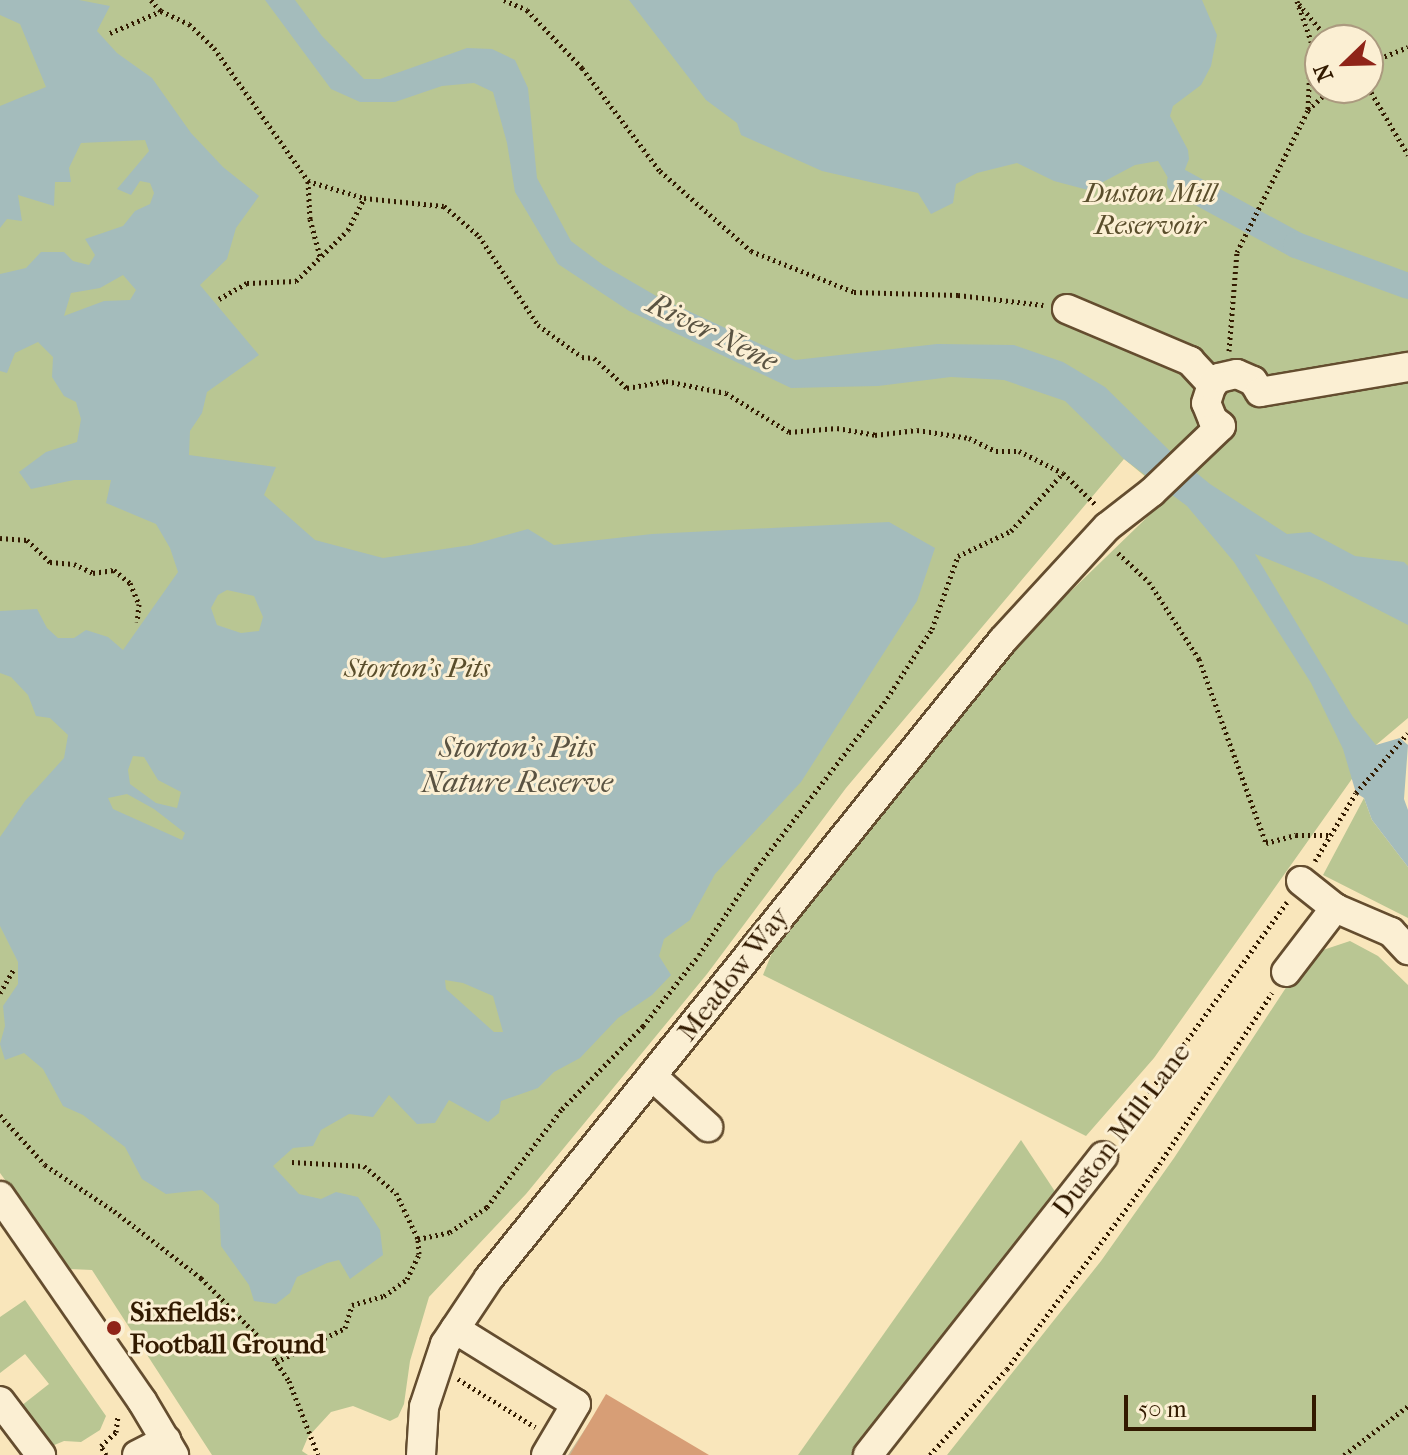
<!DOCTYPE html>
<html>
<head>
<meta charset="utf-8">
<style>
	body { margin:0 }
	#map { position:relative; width:1408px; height:1455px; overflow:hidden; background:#f9e6bb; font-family:"IM FELL French Canon",serif }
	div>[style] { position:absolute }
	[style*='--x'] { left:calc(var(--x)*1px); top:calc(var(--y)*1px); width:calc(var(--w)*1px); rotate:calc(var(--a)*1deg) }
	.green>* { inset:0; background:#b9c693 }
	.water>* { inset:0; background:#a4bcbc }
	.shadow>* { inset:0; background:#0003 }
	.canal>* { height:26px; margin:-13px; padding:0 13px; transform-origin:13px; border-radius:13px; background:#a4bcbc }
	.building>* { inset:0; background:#d79e76 }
	.path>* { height:5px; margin-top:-2.5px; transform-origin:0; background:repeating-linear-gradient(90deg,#321a00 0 2px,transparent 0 6px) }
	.roads { filter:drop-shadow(2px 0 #644d2f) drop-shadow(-2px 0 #644d2f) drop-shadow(0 2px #644d2f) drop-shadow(0 -2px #644d2f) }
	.minor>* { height:28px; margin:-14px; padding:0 14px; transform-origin:14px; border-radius:14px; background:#fbefd3 }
	.dots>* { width:22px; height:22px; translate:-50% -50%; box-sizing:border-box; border:4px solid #fbefd3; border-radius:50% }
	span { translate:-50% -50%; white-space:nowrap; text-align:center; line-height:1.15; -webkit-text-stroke:6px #fbefd3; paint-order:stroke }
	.park-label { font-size:28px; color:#5a4e2c; font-style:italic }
	.street-label { font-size:28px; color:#321a00 }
	.poi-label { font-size:28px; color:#321a00; font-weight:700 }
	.left { translate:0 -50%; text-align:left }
	.water-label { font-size:30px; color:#5a5342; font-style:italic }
	.north { position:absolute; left:1304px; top:24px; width:80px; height:80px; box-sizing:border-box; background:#fbefd3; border:2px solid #ab9a7f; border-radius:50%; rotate:247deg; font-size:22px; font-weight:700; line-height:32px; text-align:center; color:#321a00 }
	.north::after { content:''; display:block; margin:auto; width:28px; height:36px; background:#8f2418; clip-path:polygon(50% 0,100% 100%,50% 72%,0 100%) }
	.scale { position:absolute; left:1124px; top:1395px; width:192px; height:36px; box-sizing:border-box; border:4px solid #321a00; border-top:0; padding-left:10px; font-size:24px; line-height:28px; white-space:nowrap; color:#321a00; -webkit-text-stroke:6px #fbefd3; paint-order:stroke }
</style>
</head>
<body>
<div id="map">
	<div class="green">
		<div style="clip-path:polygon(evenodd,0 0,1408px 0,1408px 718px,1376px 745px,1154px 1058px,1086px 1136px,763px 975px,780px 933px,959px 709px,1040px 621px,1169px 496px,1124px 459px,846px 788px,707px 974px,526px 1194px,429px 1297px,410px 1361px,404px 1404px,398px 1417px,390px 1421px,353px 1406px,331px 1412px,308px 1437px,302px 1451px,308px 1455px,212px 1455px,92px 1270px,70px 1269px,0 1173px,0 0,1320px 40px,1368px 40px,1368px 88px,1320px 88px,1320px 40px)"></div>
		<div style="clip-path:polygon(1364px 798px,1372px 820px,1408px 867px,1408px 918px,1323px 875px)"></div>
		<div style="clip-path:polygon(1350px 941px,1378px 956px,1408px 985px,1408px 1455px,947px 1455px,1101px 1261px,1174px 1158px,1289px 983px,1320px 951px)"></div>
		<div style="clip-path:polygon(1021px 1140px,1056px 1193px,1036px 1228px,855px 1455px,798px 1455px)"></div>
		<div style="clip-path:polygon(25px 1300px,106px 1416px,100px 1430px,81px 1442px,64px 1441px,52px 1446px,21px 1406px,49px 1384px,25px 1354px,0 1373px,0 1317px)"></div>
	</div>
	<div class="water">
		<div style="clip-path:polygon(evenodd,0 0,79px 0,110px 6px,97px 31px,117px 53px,152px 78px,191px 133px,223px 167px,259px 196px,236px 228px,227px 259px,200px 285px,259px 355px,207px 392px,202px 413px,190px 431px,189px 455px,276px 467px,264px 495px,315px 540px,383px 558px,471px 545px,528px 529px,554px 545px,652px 534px,889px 522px,935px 548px,917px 601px,801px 782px,715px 874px,690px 920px,664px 939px,659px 956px,671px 975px,652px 995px,618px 1018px,580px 1058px,554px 1072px,538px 1088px,501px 1101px,499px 1113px,488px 1122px,449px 1100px,435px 1123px,417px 1124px,389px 1095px,373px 1117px,349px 1114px,321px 1130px,313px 1146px,293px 1148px,273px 1166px,299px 1194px,321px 1199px,336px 1192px,358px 1197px,380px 1230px,383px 1255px,350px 1279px,339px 1260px,327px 1263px,297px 1277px,290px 1293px,276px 1304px,254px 1301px,249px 1285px,221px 1246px,219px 1205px,202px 1190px,166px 1194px,142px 1179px,125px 1147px,83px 1115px,63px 1106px,43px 1069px,24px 1053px,5px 1060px,0 1044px,5px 1026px,3px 1006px,18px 984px,18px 962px,0 926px,0 837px,25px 801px,64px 758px,68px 735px,50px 718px,36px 716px,28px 695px,11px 677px,0 673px,0 611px,37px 609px,47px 628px,58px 638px,74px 638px,86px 630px,108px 637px,123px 650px,178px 572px,170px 548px,156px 524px,106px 503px,111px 480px,74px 480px,31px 489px,19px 472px,46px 452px,77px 442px,81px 419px,76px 402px,64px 396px,52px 377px,53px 357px,38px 342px,15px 353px,7px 373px,0 371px,0 274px,26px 268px,41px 252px,64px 252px,73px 261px,89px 265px,95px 255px,85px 239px,123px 226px,135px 211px,150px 204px,154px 193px,150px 183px,140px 181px,131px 195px,117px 189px,149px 151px,145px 140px,81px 143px,69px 168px,71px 182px,55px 182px,54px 206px,18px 195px,22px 221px,7px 219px,0 228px,0 106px,46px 87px,20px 24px,0 15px,0 0,123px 275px,136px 290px,130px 300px,104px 301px,64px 316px,71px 293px,100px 288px,123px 275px,0 0,227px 590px,254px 596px,263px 617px,259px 631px,241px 633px,217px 625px,211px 608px,218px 595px,227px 590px,0 0,133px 756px,144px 757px,158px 780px,181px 792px,177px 808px,156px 803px,130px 784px,128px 770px,133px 756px,0 0,127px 794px,154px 809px,185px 833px,182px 840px,113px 809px,108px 798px,127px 794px,0 0,445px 980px,463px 983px,493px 996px,503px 1032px,494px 1032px,446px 989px,445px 980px)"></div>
		<div style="clip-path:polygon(265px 0,295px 0,322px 36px,364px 79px,380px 79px,467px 48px,492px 49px,515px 60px,528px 88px,537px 178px,571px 241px,603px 265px,658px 297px,795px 360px,937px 344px,1014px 345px,1063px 362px,1105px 387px,1172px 453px,1210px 484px,1287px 534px,1310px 532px,1355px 556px,1404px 562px,1408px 566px,1408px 625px,1322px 581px,1255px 554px,1353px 717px,1376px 745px,1400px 738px,1408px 745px,1404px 799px,1408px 810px,1408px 867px,1372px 820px,1364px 798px,1356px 793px,1343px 749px,1311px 683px,1234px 562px,1187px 506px,1124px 459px,1065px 401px,1004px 380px,951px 377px,878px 386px,791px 388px,629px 311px,558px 264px,515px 192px,507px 143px,493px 92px,474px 83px,442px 86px,395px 102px,360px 102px,331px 89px)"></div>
		<div style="clip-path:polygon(629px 0,1202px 0,1217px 35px,1211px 66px,1201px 85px,1173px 106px,1170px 116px,1188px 150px,1189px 159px,1180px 182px,1171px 183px,1158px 161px,1135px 165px,1088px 190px,1054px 181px,1017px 163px,977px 173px,956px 184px,953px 203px,931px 214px,918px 193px,822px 171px,741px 135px,737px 123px,706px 100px)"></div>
	</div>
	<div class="shadow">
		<div style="clip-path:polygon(607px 1396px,705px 1455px,568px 1455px)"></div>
	</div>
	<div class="canal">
		<div style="--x:1180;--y:182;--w:132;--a:28.5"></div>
		<div style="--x:1296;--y:245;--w:119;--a:20.1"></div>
	</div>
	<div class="building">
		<div style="clip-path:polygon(606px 1394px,709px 1455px,570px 1455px)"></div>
	</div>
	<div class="path">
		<div style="--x:151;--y:0;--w:15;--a:48"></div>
		<div style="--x:161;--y:11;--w:31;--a:25"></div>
		<div style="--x:189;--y:24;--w:35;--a:44"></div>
		<div style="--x:214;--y:48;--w:163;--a:54.7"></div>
		<div style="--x:308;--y:181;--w:59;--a:16.9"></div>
		<div style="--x:364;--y:198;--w:80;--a:5.7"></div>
		<div style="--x:444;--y:206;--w:46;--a:40.6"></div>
		<div style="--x:479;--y:236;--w:107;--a:56.5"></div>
		<div style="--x:538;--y:325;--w:54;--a:36"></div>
		<div style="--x:582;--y:357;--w:12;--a:5"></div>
		<div style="--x:594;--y:358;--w:45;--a:42.3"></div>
		<div style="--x:627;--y:388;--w:40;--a:-10"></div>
		<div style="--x:666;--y:381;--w:61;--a:11.3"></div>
		<div style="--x:726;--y:393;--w:74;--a:31.8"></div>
		<div style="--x:789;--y:432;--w:48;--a:-4.8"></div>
		<div style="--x:837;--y:428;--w:39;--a:10"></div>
		<div style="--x:875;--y:435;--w:42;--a:-6.8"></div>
		<div style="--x:917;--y:430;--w:53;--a:8.7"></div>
		<div style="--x:969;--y:438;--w:30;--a:26"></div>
		<div style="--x:996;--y:451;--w:23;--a:0"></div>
		<div style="--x:1019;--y:451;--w:49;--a:26.6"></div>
		<div style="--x:1063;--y:473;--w:45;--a:44.1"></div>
		<div style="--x:504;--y:0;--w:25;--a:23"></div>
		<div style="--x:527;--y:10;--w:80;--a:46.5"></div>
		<div style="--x:582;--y:68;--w:129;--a:52.9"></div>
		<div style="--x:660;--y:171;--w:121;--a:41.3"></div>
		<div style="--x:751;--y:251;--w:111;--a:21.7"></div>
		<div style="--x:854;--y:292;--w:104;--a:1.7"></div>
		<div style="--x:958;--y:295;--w:86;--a:6.7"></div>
		<div style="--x:1297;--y:1;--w:42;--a:70.7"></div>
		<div style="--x:1311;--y:41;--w:68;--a:92.5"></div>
		<div style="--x:1299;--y:4;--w:47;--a:50.2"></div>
		<div style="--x:110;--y:33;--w:56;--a:-23.3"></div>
		<div style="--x:1368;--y:63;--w:43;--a:-21.8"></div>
		<div style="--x:1368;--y:87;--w:79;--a:59.5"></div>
		<div style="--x:308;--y:181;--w:38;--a:87"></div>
		<div style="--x:310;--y:219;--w:39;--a:75"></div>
		<div style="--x:219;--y:299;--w:32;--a:-30"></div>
		<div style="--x:247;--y:283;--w:49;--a:-2.3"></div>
		<div style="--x:296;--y:281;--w:73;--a:-44.4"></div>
		<div style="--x:348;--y:230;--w:36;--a:-63"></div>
		<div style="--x:1229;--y:351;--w:99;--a:-85.4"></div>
		<div style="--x:1237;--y:252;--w:159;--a:-63.4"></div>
		<div style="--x:1308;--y:110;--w:33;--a:-43"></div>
		<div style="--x:0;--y:538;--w:27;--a:4"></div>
		<div style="--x:27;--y:540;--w:32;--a:44"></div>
		<div style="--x:50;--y:562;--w:24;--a:5"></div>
		<div style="--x:74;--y:564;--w:21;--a:25"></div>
		<div style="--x:93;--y:573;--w:21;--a:-8"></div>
		<div style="--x:114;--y:570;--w:21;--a:39"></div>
		<div style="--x:130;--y:583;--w:23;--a:67"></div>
		<div style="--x:139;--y:604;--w:18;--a:96"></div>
		<div style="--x:1118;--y:553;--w:42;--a:43.1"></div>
		<div style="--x:1149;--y:582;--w:92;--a:57"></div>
		<div style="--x:1199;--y:659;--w:196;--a:70"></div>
		<div style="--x:1266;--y:843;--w:31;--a:-15"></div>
		<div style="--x:1296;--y:835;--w:36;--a:0"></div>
		<div style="--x:1315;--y:861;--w:79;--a:-58.9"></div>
		<div style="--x:1356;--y:793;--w:79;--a:-49.1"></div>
		<div style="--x:0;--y:993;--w:28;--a:-60"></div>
		<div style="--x:0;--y:1115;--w:67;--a:48"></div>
		<div style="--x:45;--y:1165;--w:83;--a:33.7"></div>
		<div style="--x:114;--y:1211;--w:110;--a:37.6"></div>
		<div style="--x:201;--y:1278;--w:84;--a:45.5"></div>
		<div style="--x:260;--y:1338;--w:52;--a:56"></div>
		<div style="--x:289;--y:1381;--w:79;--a:68.6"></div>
		<div style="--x:1117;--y:1137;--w:290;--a:-54.1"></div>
		<div style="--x:292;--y:1162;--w:72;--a:3.2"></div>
		<div style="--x:364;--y:1166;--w:42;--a:40.2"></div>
		<div style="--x:396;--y:1193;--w:51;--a:64.4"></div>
		<div style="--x:276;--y:1362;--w:77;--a:-26.2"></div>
		<div style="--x:345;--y:1328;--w:24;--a:-73"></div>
		<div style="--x:352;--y:1305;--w:33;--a:-16"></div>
		<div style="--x:384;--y:1296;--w:29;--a:-36"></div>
		<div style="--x:407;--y:1279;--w:28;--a:-64"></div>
		<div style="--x:419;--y:1254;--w:15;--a:-94"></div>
		<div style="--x:418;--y:1239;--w:33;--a:-12"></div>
		<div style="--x:450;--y:1232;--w:45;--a:-34"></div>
		<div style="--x:487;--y:1207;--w:123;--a:-52.6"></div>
		<div style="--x:562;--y:1109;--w:116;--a:-45.7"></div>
		<div style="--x:643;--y:1026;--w:90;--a:-51.7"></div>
		<div style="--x:699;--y:955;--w:103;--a:-56.5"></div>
		<div style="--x:756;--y:869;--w:210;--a:-52.4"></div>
		<div style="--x:884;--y:703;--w:88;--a:-57"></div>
		<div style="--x:932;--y:629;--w:77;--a:-70.4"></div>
		<div style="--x:958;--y:556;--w:59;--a:-25.3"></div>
		<div style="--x:1011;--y:531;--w:78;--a:-48.1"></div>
		<div style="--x:458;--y:1379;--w:91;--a:31.9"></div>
		<div style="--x:106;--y:1455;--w:10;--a:-119"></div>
		<div style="--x:101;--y:1446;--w:21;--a:-43"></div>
		<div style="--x:116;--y:1432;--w:16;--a:-83"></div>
		<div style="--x:930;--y:1455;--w:115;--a:-48.2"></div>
		<div style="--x:1007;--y:1369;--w:249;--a:-53.3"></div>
		<div style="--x:1156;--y:1169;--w:211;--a:-56.6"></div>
		<div style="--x:1344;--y:1455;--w:81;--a:-37.4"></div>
	</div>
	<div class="roads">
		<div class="minor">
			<div style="--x:1067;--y:309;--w:134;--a:22.9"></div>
			<div style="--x:1190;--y:361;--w:33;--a:47"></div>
			<div style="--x:1301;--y:881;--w:43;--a:38.5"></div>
			<div style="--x:1286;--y:972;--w:81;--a:-52.6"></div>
			<div style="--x:1335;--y:908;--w:61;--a:23.2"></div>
			<div style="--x:1391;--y:932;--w:25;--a:47"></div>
			<div style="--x:652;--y:1076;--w:76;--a:42.3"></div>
			<div style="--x:0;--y:1196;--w:249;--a:55.3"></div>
			<div style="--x:142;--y:1401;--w:63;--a:59.3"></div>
			<div style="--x:455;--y:1329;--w:142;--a:31.8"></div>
			<div style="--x:576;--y:1404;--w:59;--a:120.5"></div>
			<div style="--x:0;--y:1401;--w:68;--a:52.8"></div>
			<div style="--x:137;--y:1455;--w:33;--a:-27"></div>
			<div style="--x:421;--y:1455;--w:48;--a:-86.4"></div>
			<div style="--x:424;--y:1407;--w:66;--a:-71.6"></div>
			<div style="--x:445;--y:1344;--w:79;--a:-56.3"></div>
			<div style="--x:489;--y:1278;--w:818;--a:-51.15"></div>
			<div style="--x:1002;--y:641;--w:155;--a:-47.4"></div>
			<div style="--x:1107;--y:527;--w:57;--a:-37.9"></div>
			<div style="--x:1152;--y:492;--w:95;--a:-43.7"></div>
			<div style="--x:1221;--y:426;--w:10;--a:-143"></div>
			<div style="--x:1213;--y:420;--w:18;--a:-112"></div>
			<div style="--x:1206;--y:403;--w:19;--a:-72"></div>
			<div style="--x:1212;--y:385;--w:10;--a:-45"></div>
			<div style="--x:1219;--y:378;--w:18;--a:-13"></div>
			<div style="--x:1237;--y:374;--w:17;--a:24"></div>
			<div style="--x:1253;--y:381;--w:13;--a:58"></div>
			<div style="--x:1260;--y:392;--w:150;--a:-9.6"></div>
			<div style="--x:868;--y:1455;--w:380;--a:-51.8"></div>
		</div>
	</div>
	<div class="dots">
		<div style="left:114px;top:1328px;background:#8f2418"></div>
	</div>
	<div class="park-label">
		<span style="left:1150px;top:209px">Duston Mill<br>Reservoir</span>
		<span style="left:417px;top:668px">Storton's Pits</span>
	</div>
	<div class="street-label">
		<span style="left:733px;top:974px;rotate:-52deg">Meadow Way</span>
		<span style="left:1121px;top:1130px;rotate:-53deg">Duston Mill Lane</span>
	</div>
	<div class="poi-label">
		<span class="left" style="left:130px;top:1328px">Sixfields:<br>Football Ground</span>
	</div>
	<div class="water-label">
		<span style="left:712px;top:333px;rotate:26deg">River Nene</span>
		<span style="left:517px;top:765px">Storton's Pits<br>Nature Reserve</span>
	</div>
	<div class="north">N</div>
	<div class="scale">50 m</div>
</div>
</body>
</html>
